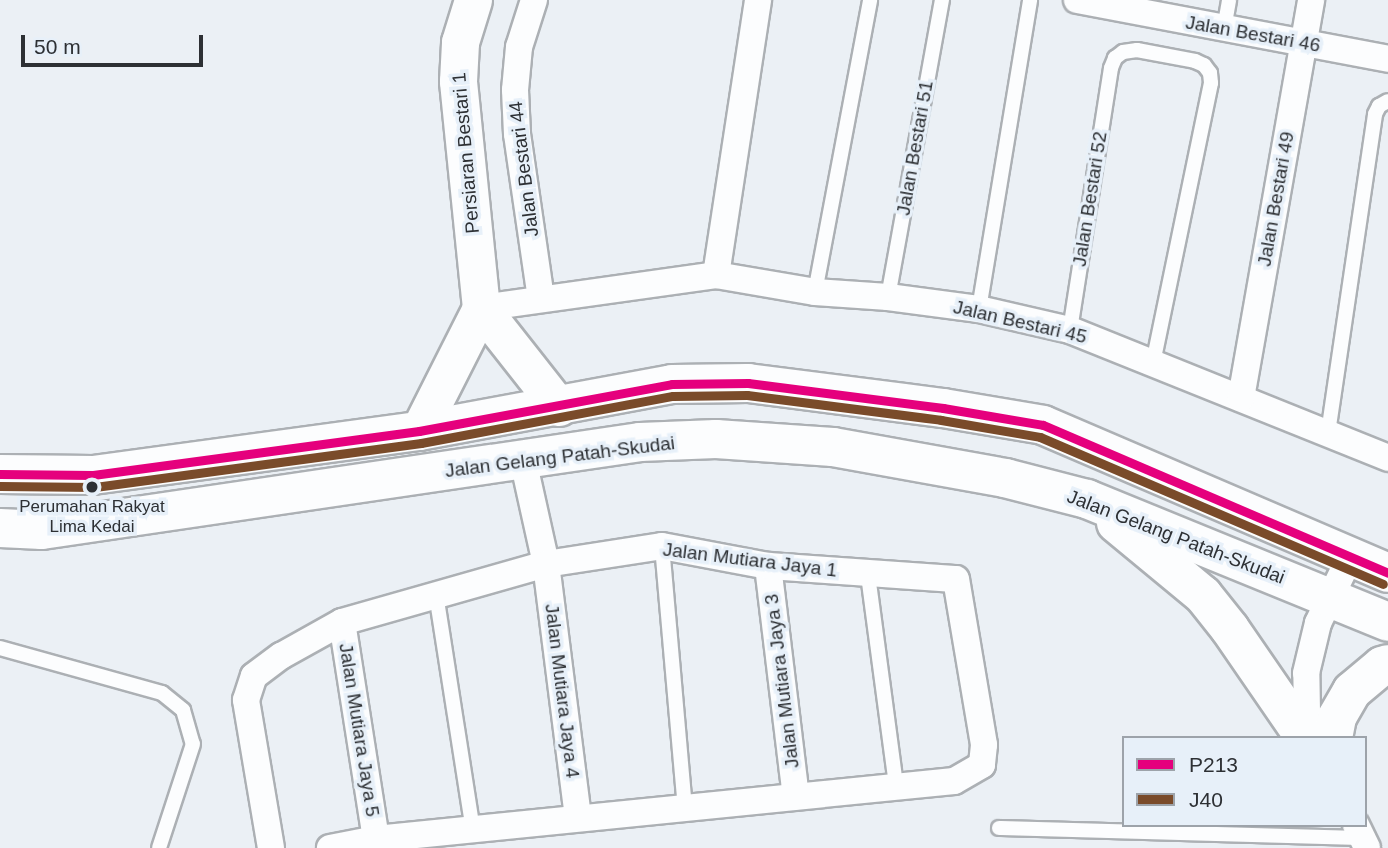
<!DOCTYPE html>
<html>
<head>
<meta charset="utf-8">
<style>
	body { margin:0 }
	#map { position:relative; width:1388px; height:848px; overflow:hidden; background:#ebf0f5; font-family:Arial,sans-serif }
	div>[style] { position:absolute }
	[style*='--x'] { left:calc(var(--x)*1px); top:calc(var(--y)*1px); width:calc(var(--w)*1px); rotate:calc(var(--a)*1deg) }
	.roads { filter:drop-shadow(2px 0 #acb0b4) drop-shadow(-2px 0 #acb0b4) drop-shadow(0 2px #acb0b4) drop-shadow(0 -2px #acb0b4) }
	.lane>* { height:14px; margin:-7px; padding:0 7px; transform-origin:7px; border-radius:7px; background:#fcfdfe }
	.street>* { height:26px; margin:-13px; padding:0 13px; transform-origin:13px; border-radius:13px; background:#fcfdfe }
	.secondary>* { height:37px; margin:-18.5px; padding:0 18.5px; transform-origin:18.5px; border-radius:18.5px; background:#fcfdfe }
	.primary>* { height:38px; margin:-19px; padding:0 19px; transform-origin:19px; border-radius:19px; background:#fcfdfe }
	.bus-1>* { height:9px; margin:-4.5px; padding:0 4.5px; transform-origin:4.5px; border-radius:4.5px; background:#e5007d }
	.bus-2>* { height:9px; margin:-4.5px; padding:0 4.5px; transform-origin:4.5px; border-radius:4.5px; background:#7a4b2a }
	.dots>* { width:19px; height:19px; translate:-50% -50%; box-sizing:border-box; border:4px solid #e7f0f9; border-radius:50% }
	span { translate:-50% -50%; white-space:nowrap; text-align:center; line-height:1.15; -webkit-text-stroke:7px #e7f0f9; paint-order:stroke }
	.bus-label { font-size:17px; color:#2d3034 }
	.street-label { font-size:19px; color:#2d3034 }
	.legend { position:absolute; left:1122px; top:736px; width:245px; height:91px; box-sizing:border-box; background:#e7f0f9; border:2px solid #9da3aa; margin:0; padding:9px 12px; list-style:none; font-size:21px; color:#2d3034 }
	.legend li { display:flex; align-items:center; gap:14px; height:35px }
	.legend b { width:35px; border:2px solid #9da3aa }
	.scale { position:absolute; left:21px; top:35px; width:182px; height:32px; box-sizing:border-box; border:4px solid #2d3034; border-top:0; padding-left:9px; font-size:21px; line-height:24px; white-space:nowrap; color:#2d3034; -webkit-text-stroke:5px #e7f0f9; paint-order:stroke }
</style>
</head>
<body>
<div id="map">
	<div class="roads">
		<div class="lane">
			<div style="--x:1224;--y:29;--w:29;--a:-80"></div>
			<div style="--x:815;--y:292;--w:297;--a:-79.3"></div>
			<div style="--x:888;--y:297;--w:302;--a:-79.7"></div>
			<div style="--x:979;--y:309;--w:313;--a:-80.6"></div>
			<div style="--x:1070;--y:330;--w:265;--a:-81.1"></div>
			<div style="--x:1111;--y:68;--w:11;--a:-68"></div>
			<div style="--x:1115;--y:58;--w:10;--a:-37"></div>
			<div style="--x:1123;--y:52;--w:14;--a:-8"></div>
			<div style="--x:1137;--y:50;--w:59;--a:10.7"></div>
			<div style="--x:1195;--y:61;--w:10;--a:24"></div>
			<div style="--x:1204;--y:65;--w:10;--a:53"></div>
			<div style="--x:1210;--y:73;--w:10;--a:84"></div>
			<div style="--x:1211;--y:83;--w:286;--a:101.7"></div>
			<div style="--x:1328;--y:433;--w:322;--a:-81.6"></div>
			<div style="--x:1375;--y:114;--w:9;--a:-63"></div>
			<div style="--x:1379;--y:106;--w:10;--a:-29"></div>
			<div style="--x:662;--y:546;--w:262;--a:85"></div>
			<div style="--x:868;--y:575;--w:213;--a:82.4"></div>
			<div style="--x:436;--y:594;--w:238;--a:81.1"></div>
			<div style="--x:0;--y:648;--w:168;--a:15.5"></div>
			<div style="--x:162;--y:693;--w:27;--a:39"></div>
			<div style="--x:183;--y:710;--w:35;--a:74"></div>
			<div style="--x:193;--y:744;--w:109;--a:108.1"></div>
			<div style="--x:999;--y:828;--w:363;--a:1.6"></div>
		</div>
		<div class="street">
			<div style="--x:534;--y:0;--w:49;--a:107.7"></div>
			<div style="--x:519;--y:47;--w:43;--a:95.3"></div>
			<div style="--x:515;--y:90;--w:44;--a:87.4"></div>
			<div style="--x:517;--y:134;--w:166;--a:81.7"></div>
			<div style="--x:1077;--y:0;--w:317;--a:10.7"></div>
			<div style="--x:716;--y:275;--w:278;--a:-81.3"></div>
			<div style="--x:481;--y:308;--w:237;--a:-8"></div>
			<div style="--x:716;--y:275;--w:100;--a:9.7"></div>
			<div style="--x:815;--y:292;--w:73;--a:3.9"></div>
			<div style="--x:888;--y:297;--w:92;--a:7.5"></div>
			<div style="--x:979;--y:309;--w:93;--a:13"></div>
			<div style="--x:1070;--y:330;--w:343;--a:21.9"></div>
			<div style="--x:1241;--y:398;--w:404;--a:-80"></div>
			<div style="--x:523;--y:460;--w:107;--a:77.5"></div>
			<div style="--x:546;--y:564;--w:256;--a:82.8"></div>
			<div style="--x:768;--y:566;--w:232;--a:83.1"></div>
			<div style="--x:342;--y:622;--w:220;--a:81.1"></div>
			<div style="--x:1316;--y:738;--w:28;--a:-109"></div>
			<div style="--x:1307;--y:712;--w:39;--a:-91"></div>
			<div style="--x:1306;--y:673;--w:51;--a:-76.5"></div>
			<div style="--x:1318;--y:623;--w:73;--a:-64.1"></div>
			<div style="--x:1356;--y:825;--w:25;--a:64"></div>
			<div style="--x:271;--y:848;--w:150;--a:-99.6"></div>
			<div style="--x:246;--y:700;--w:25;--a:-72"></div>
			<div style="--x:254;--y:676;--w:34;--a:-37"></div>
			<div style="--x:281;--y:656;--w:70;--a:-29.1"></div>
			<div style="--x:342;--y:622;--w:212;--a:-15.9"></div>
			<div style="--x:546;--y:564;--w:117;--a:-8.8"></div>
			<div style="--x:662;--y:546;--w:108;--a:10.7"></div>
			<div style="--x:768;--y:566;--w:188;--a:4"></div>
			<div style="--x:956;--y:579;--w:168;--a:80.4"></div>
			<div style="--x:984;--y:745;--w:20;--a:96"></div>
			<div style="--x:982;--y:765;--w:32;--a:150"></div>
			<div style="--x:954;--y:781;--w:581;--a:174.27"></div>
			<div style="--x:376;--y:839;--w:47;--a:168.9"></div>
		</div>
		<div class="secondary">
			<div style="--x:481;--y:308;--w:126;--a:51.8"></div>
			<div style="--x:419;--y:431;--w:138;--a:-63.2"></div>
			<div style="--x:481;--y:308;--w:228;--a:-95.8"></div>
			<div style="--x:458;--y:81;--w:39;--a:-87"></div>
			<div style="--x:460;--y:42;--w:44;--a:-72.8"></div>
		</div>
		<div class="primary">
			<div style="--x:0;--y:474;--w:93;--a:0.6"></div>
			<div style="--x:93;--y:475;--w:329;--a:-7.7"></div>
			<div style="--x:419;--y:431;--w:257;--a:-10.5"></div>
			<div style="--x:672;--y:384;--w:76;--a:-0.8"></div>
			<div style="--x:748;--y:383;--w:197;--a:7.3"></div>
			<div style="--x:943;--y:408;--w:101;--a:9.6"></div>
			<div style="--x:1043;--y:425;--w:375;--a:23.2"></div>
			<div style="--x:1116;--y:523;--w:113;--a:39.6"></div>
			<div style="--x:1203;--y:595;--w:43;--a:51.5"></div>
			<div style="--x:1230;--y:629;--w:132;--a:55.5"></div>
			<div style="--x:0;--y:528;--w:42;--a:2.7"></div>
			<div style="--x:42;--y:530;--w:604;--a:-8.37"></div>
			<div style="--x:640;--y:442;--w:76;--a:-2.3"></div>
			<div style="--x:716;--y:439;--w:117;--a:3.9"></div>
			<div style="--x:833;--y:447;--w:175;--a:10.2"></div>
			<div style="--x:1005;--y:478;--w:85;--a:14.4"></div>
			<div style="--x:1087;--y:499;--w:325;--a:22.2"></div>
			<div style="--x:1333;--y:738;--w:21;--a:-79"></div>
			<div style="--x:1337;--y:717;--w:30;--a:-60"></div>
			<div style="--x:1352;--y:691;--w:39;--a:-40"></div>
			<div style="--x:1382;--y:666;--w:6;--a:-18"></div>
		</div>
	</div>
	<div class="bus-1">
		<div style="--x:0;--y:474;--w:93;--a:0.6"></div>
		<div style="--x:93;--y:475;--w:329;--a:-7.7"></div>
		<div style="--x:419;--y:431;--w:257;--a:-10.5"></div>
		<div style="--x:672;--y:384;--w:76;--a:-0.8"></div>
		<div style="--x:748;--y:383;--w:197;--a:7.3"></div>
		<div style="--x:943;--y:408;--w:101;--a:9.6"></div>
		<div style="--x:1043;--y:425;--w:375;--a:23.2"></div>
	</div>
	<div class="bus-2">
		<div style="--x:0;--y:486;--w:95;--a:0.6"></div>
		<div style="--x:95;--y:487;--w:329;--a:-7.7"></div>
		<div style="--x:421;--y:443;--w:256;--a:-10.6"></div>
		<div style="--x:673;--y:396;--w:74;--a:-0.8"></div>
		<div style="--x:747;--y:395;--w:196;--a:7.3"></div>
		<div style="--x:941;--y:420;--w:100;--a:9.7"></div>
		<div style="--x:1040;--y:437;--w:373;--a:23.2"></div>
	</div>
	<div class="dots">
		<div style="left:92px;top:487px;background:#2d3034"></div>
	</div>
	<div class="bus-label">
		<span style="left:92px;top:517px">Perumahan Rakyat<br>Lima Kedai</span>
	</div>
	<div class="street-label">
		<span style="left:1253px;top:34px;rotate:10deg">Jalan Bestari 46</span>
		<span style="left:915px;top:148px;rotate:-80deg">Jalan Bestari 51</span>
		<span style="left:466px;top:153px;rotate:-95deg">Persiaran Bestari 1</span>
		<span style="left:524px;top:169px;rotate:-97deg">Jalan Bestari 44</span>
		<span style="left:1090px;top:199px;rotate:-81deg">Jalan Bestari 52</span>
		<span style="left:1276px;top:199px;rotate:-80deg">Jalan Bestari 49</span>
		<span style="left:1020px;top:322px;rotate:13deg">Jalan Bestari 45</span>
		<span style="left:560px;top:457px;rotate:-7deg">Jalan Gelang Patah-Skudai</span>
		<span style="left:1176px;top:537px;rotate:21deg">Jalan Gelang Patah-Skudai</span>
		<span style="left:750px;top:560px;rotate:7deg">Jalan Mutiara Jaya 1</span>
		<span style="left:782px;top:681px;rotate:-97deg">Jalan Mutiara Jaya 3</span>
		<span style="left:562px;top:691px;rotate:83deg">Jalan Mutiara Jaya 4</span>
		<span style="left:359px;top:730px;rotate:81deg">Jalan Mutiara Jaya 5</span>
	</div>
	<ul class="legend">
	<li><b style="height:9px;background:#e5007d"></b>P213</li>
	<li><b style="height:9px;background:#7a4b2a"></b>J40</li>
	</ul>
	<div class="scale">50 m</div>
</div>
</body>
</html>
